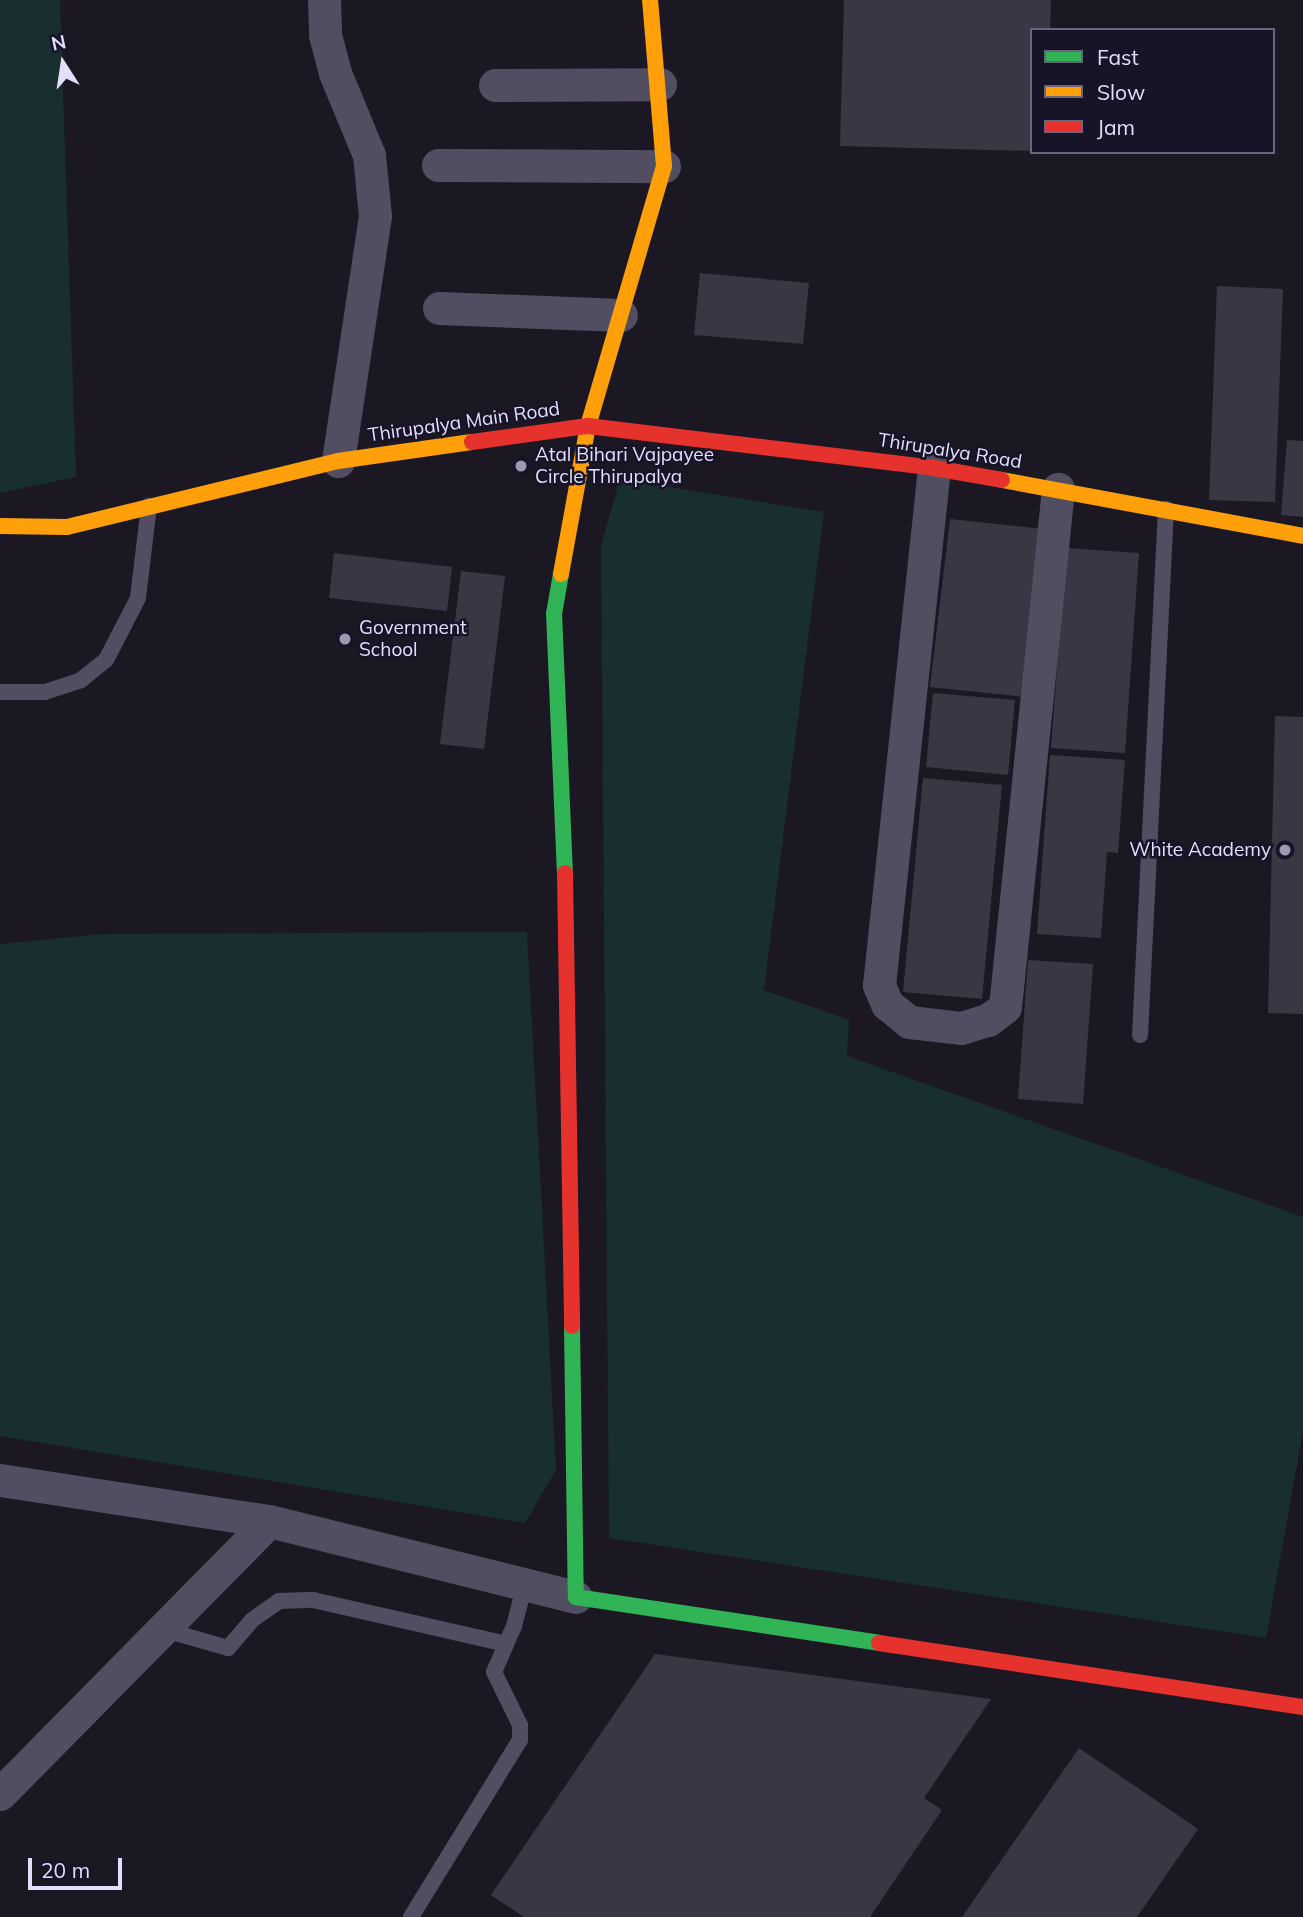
<!DOCTYPE html>
<style>
body{margin:0}
#map{position:relative;width:1303px;height:1917px;overflow:hidden;background:#1b1824;font-family:Mulish,sans-serif}
div>[style]{position:absolute}
.green>*{inset:0;background:#182e2f}
.building>*{inset:0;background:#3a3744}
.lane>*{height:16px;margin:-8px;padding:0 8px;transform-origin:8px;border-radius:8px;background:#514e62}
.street>*{height:33px;margin:-16.5px;padding:0 16.5px;transform-origin:16.5px;border-radius:16.5px;background:#514e62}
.fast>*{height:16px;margin:-8px;padding:0 8px;transform-origin:8px;border-radius:8px;background:#30b455}
.slow>*{height:16px;margin:-8px;padding:0 8px;transform-origin:8px;border-radius:8px;background:#ff9f0a}
.jam>*{height:16px;margin:-8px;padding:0 8px;transform-origin:8px;border-radius:8px;background:#e5322d}
.dots>*{width:19px;height:19px;translate:-50% -50%;box-sizing:border-box;border:4px solid #181428;border-radius:50%}
span{translate:-50% -50%;white-space:nowrap;text-align:center;line-height:1.15;-webkit-text-stroke:5px #181428;paint-order:stroke}
.street-label{font-size:19px;color:#e2defb}
.poi-label{font-size:19px;color:#e2defb}
.left{translate:0 -50%;text-align:left}
.right{translate:-100% -50%;text-align:right}
.legend{position:absolute;left:1030px;top:28px;width:245px;height:126px;box-sizing:border-box;background:#181428;border:2px solid #69657c;margin:0;padding:9px 12px;list-style:none;font-size:21px;color:#e2defb}
.legend li{display:flex;align-items:center;gap:14px;height:35px}
.legend b{width:35px;border:2px solid #69657c}
.north{position:absolute;left:28px;top:28px;width:70px;height:70px;-webkit-text-stroke:5px #181428;paint-order:stroke;rotate:348deg;font-size:19px;font-weight:700;line-height:28px;text-align:center;color:#e2defb}
.north::after{content:'';display:block;margin:auto;width:24px;height:32px;background:#e2defb;clip-path:polygon(50% 0,100% 100%,50% 72%,0 100%)}
.scale{position:absolute;left:28px;top:1858px;width:94px;height:32px;box-sizing:border-box;border:4px solid #e2defb;border-top:0;padding-left:9px;font-size:21px;line-height:24px;white-space:nowrap;color:#e2defb;-webkit-text-stroke:5px #181428;paint-order:stroke}
</style>
<div id="map">
<div class="green">
<div style="clip-path:polygon(0 0,60px 0,76px 477px,0 493px)"></div>
<div style="clip-path:polygon(620px 479px,824px 512px,764px 990px,849px 1020px,847px 1056px,1303px 1217px,1303px 1431px,1266px 1638px,609px 1538px,601px 545px)"></div>
<div style="clip-path:polygon(527px 932px,556px 1470px,525px 1523px,0 1436px,0 944px,101px 934px)"></div>
</div>
<div class="building">
<div style="clip-path:polygon(844px 0,1051px 0,1050px 30px,1032px 30px,1032px 151px,840px 146px)"></div>
<div style="clip-path:polygon(700px 273px,809px 283px,803px 344px,694px 335px)"></div>
<div style="clip-path:polygon(1217px 286px,1283px 289px,1275px 502px,1209px 500px)"></div>
<div style="clip-path:polygon(1287px 440px,1303px 441px,1303px 517px,1281px 515px)"></div>
<div style="clip-path:polygon(950px 519px,1044px 529px,1024px 697px,930px 687px)"></div>
<div style="clip-path:polygon(1066px 548px,1139px 553px,1125px 753px,1051px 748px)"></div>
<div style="clip-path:polygon(334px 553px,452px 567px,447px 611px,329px 598px)"></div>
<div style="clip-path:polygon(461px 571px,505px 576px,484px 749px,440px 744px)"></div>
<div style="clip-path:polygon(933px 693px,1015px 700px,1008px 775px,926px 767px)"></div>
<div style="clip-path:polygon(1275px 716px,1303px 717px,1303px 1014px,1268px 1013px)"></div>
<div style="clip-path:polygon(1050px 755px,1125px 760px,1118px 853px,1107px 852px,1101px 938px,1037px 934px)"></div>
<div style="clip-path:polygon(923px 778px,1002px 785px,982px 999px,903px 992px)"></div>
<div style="clip-path:polygon(1028px 960px,1093px 964px,1083px 1104px,1018px 1099px)"></div>
<div style="clip-path:polygon(655px 1654px,991px 1699px,924px 1798px,942px 1810px,870px 1917px,524px 1917px,491px 1895px)"></div>
<div style="clip-path:polygon(1079px 1748px,1198px 1829px,1137px 1917px,962px 1917px)"></div>
</div>
<div class="lane">
<div style="left:0;top:692px;width:45px"></div>
<div style="left:45px;top:692px;width:38px;rotate:-18deg"></div>
<div style="left:81px;top:680px;width:32px;rotate:-39deg"></div>
<div style="left:106px;top:660px;width:70px;rotate:-62.7deg"></div>
<div style="left:138px;top:598px;width:93px;rotate:-83.2deg"></div>
<div style="left:1140px;top:1035px;width:527px;rotate:-87.17deg"></div>
<div style="left:162px;top:1629px;width:69px;rotate:16.1deg"></div>
<div style="left:228px;top:1648px;width:37px;rotate:-49deg"></div>
<div style="left:252px;top:1620px;width:33px;rotate:-35deg"></div>
<div style="left:279px;top:1601px;width:34px;rotate:-2deg"></div>
<div style="left:313px;top:1600px;width:198px;rotate:12.8deg"></div>
<div style="left:411px;top:1917px;width:208px;rotate:-58.4deg"></div>
<div style="left:520px;top:1740px;width:15px;rotate:-90deg"></div>
<div style="left:520px;top:1725px;width:59px;rotate:-116.1deg"></div>
<div style="left:494px;top:1672px;width:50px;rotate:-66.5deg"></div>
<div style="left:514px;top:1626px;width:43px;rotate:-75.3deg"></div>
</div>
<div class="street">
<div style="left:324px;top:0;width:35px;rotate:88deg"></div>
<div style="left:325px;top:35px;width:39px;rotate:75deg"></div>
<div style="left:335px;top:73px;width:89px;rotate:67.5deg"></div>
<div style="left:369px;top:155px;width:61px;rotate:84.4deg"></div>
<div style="left:375px;top:216px;width:248px;rotate:98.6deg"></div>
<div style="left:495px;top:85px;width:165px;rotate:-0.3deg"></div>
<div style="left:438px;top:165px;width:226px;rotate:0.3deg"></div>
<div style="left:439px;top:308px;width:182px;rotate:2.2deg"></div>
<div style="left:934px;top:468px;width:520px;rotate:96.07deg"></div>
<div style="left:879px;top:985px;width:21px;rotate:67deg"></div>
<div style="left:887px;top:1004px;width:28px;rotate:39deg"></div>
<div style="left:909px;top:1022px;width:52px;rotate:6.6deg"></div>
<div style="left:961px;top:1028px;width:28px;rotate:-17deg"></div>
<div style="left:988px;top:1020px;width:21px;rotate:-37deg"></div>
<div style="left:1005px;top:1007px;width:521px;rotate:-84.16deg"></div>
<div style="left:0;top:1480px;width:272px;rotate:8.7deg"></div>
<div style="left:269px;top:1521px;width:316px;rotate:13.9deg"></div>
<div style="left:0;top:1794px;width:383px;rotate:-45.4deg"></div>
</div>
<div class="fast">
<div style="left:561px;top:574px;width:40px;rotate:100deg"></div>
<div style="left:554px;top:613px;width:260px;rotate:87.6deg"></div>
<div style="left:572px;top:1326px;width:271px;rotate:89.2deg"></div>
<div style="left:576px;top:1597px;width:306px;rotate:8.6deg"></div>
</div>
<div class="slow">
<div style="left:1002px;top:480px;width:306px;rotate:10.5deg"></div>
<div style="left:0;top:526px;width:67px;rotate:0.9deg"></div>
<div style="left:67px;top:527px;width:279px;rotate:-13.7deg"></div>
<div style="left:338px;top:461px;width:135px;rotate:-8.1deg"></div>
<div style="left:561px;top:574px;width:150px;rotate:-79.7deg"></div>
<div style="left:588px;top:426px;width:271px;rotate:-73.7deg"></div>
<div style="left:664px;top:166px;width:167px;rotate:-94.8deg"></div>
</div>
<div class="jam">
<div style="left:472px;top:442px;width:117px;rotate:-7.9deg"></div>
<div style="left:588px;top:426px;width:349px;rotate:6.9deg"></div>
<div style="left:934px;top:468px;width:69px;rotate:10deg"></div>
<div style="left:565px;top:873px;width:453px;rotate:89.1deg"></div>
<div style="left:879px;top:1643px;width:429px;rotate:8.6deg"></div>
</div>
<div class="dots">
<div style="left:521px;top:466px;background:#9c99b0"></div>
<div style="left:345px;top:639px;background:#9c99b0"></div>
<div style="left:1285px;top:850px;background:#9c99b0"></div>
</div>
<div class="street-label">
<span style="left:464px;top:422px;rotate:-8deg">Thirupalya Main Road</span>
<span style="left:950px;top:451px;rotate:9deg">Thirupalya Road</span>
</div>
<div class="poi-label">
<span class="left" style="left:535px;top:466px">Atal Bihari Vajpayee<br>Circle Thirupalya</span>
<span class="left" style="left:359px;top:639px">Government<br>School</span>
<span class="right" style="left:1271px;top:850px">White Academy</span>
</div>
<ul class="legend">
<li><b style="height:9px;background:#30b455"></b>Fast</li>
<li><b style="height:9px;background:#ff9f0a"></b>Slow</li>
<li><b style="height:9px;background:#e5322d"></b>Jam</li>
</ul>
<div class="north">N</div>
<div class="scale">20 m</div>
</div>
